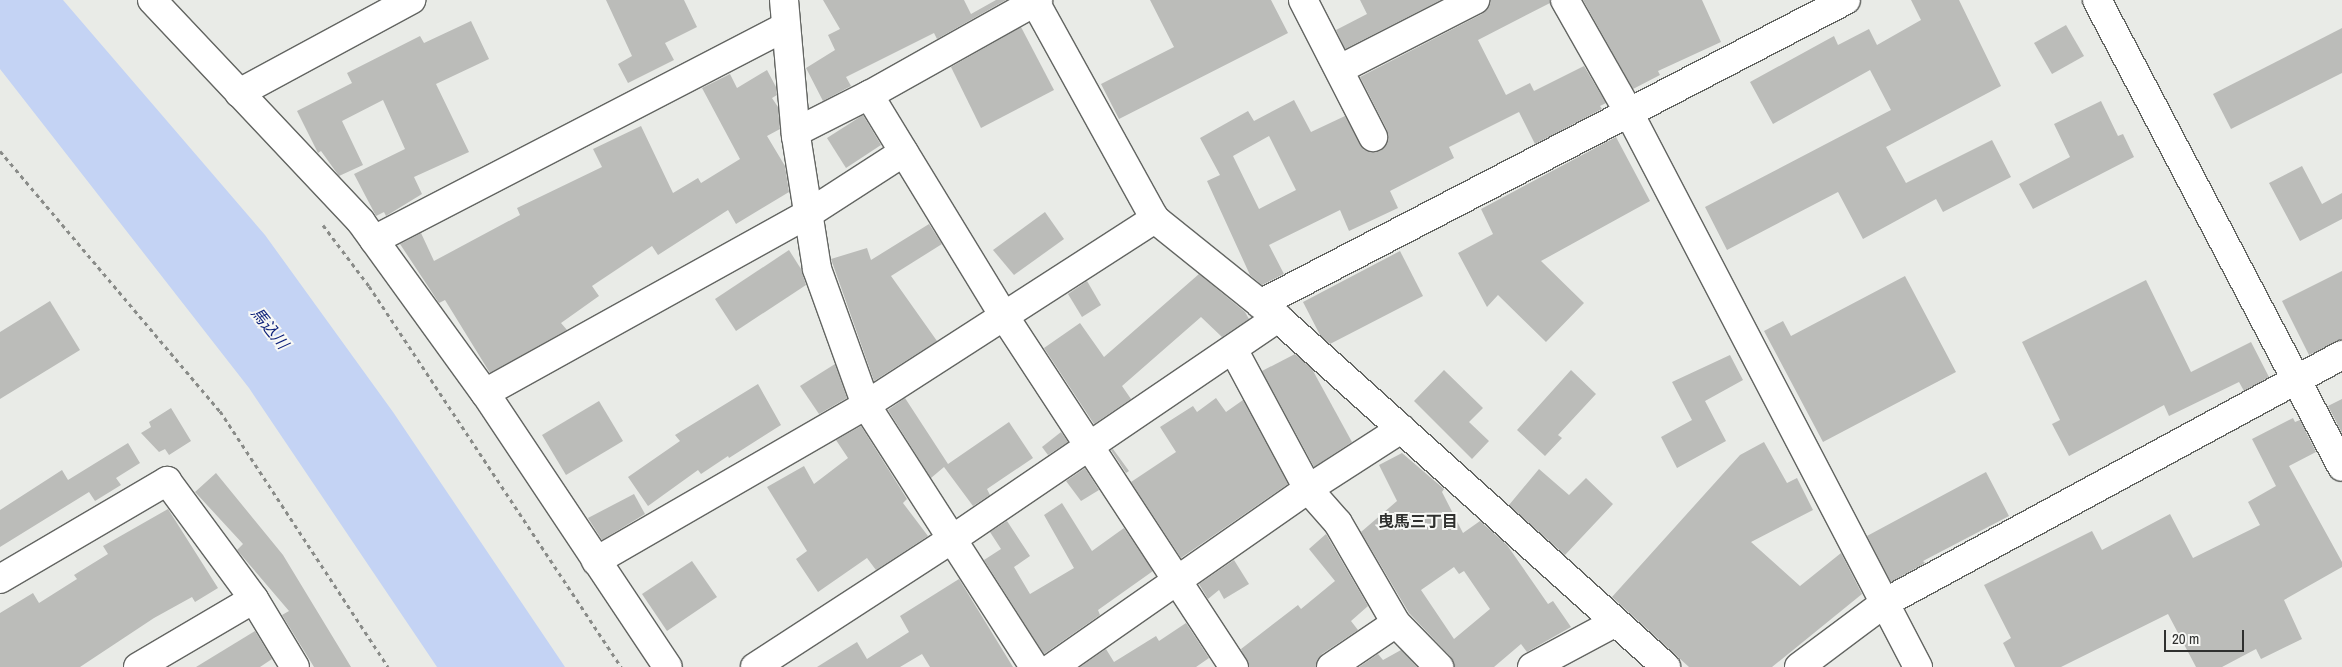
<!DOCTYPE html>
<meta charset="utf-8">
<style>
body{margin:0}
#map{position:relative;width:2342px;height:667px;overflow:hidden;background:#e9ebe7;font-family:"Archivo Narrow","Noto Sans JP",sans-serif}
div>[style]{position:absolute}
.water>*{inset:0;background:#c4d3f4}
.building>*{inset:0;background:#bbbcb9}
.path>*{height:3px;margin-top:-1.5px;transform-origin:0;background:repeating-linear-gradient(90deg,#898b88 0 4px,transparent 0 8px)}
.roads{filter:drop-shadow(1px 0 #636562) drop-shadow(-1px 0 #636562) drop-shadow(0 1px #636562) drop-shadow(0 -1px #636562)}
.street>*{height:28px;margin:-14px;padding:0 14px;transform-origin:14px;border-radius:14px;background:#fff}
.secondary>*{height:28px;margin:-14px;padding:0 14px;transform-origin:14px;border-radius:14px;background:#fff}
span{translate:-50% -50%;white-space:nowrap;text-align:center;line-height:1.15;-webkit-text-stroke:4px #f7f8f5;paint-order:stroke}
.water-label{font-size:16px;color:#0b1f79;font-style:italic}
.neighbourhood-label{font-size:16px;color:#2f302e;font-weight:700}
.scale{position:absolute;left:2164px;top:630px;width:80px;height:22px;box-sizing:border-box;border:2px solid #2f302f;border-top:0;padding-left:6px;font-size:15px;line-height:18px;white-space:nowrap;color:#2f302f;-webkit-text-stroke:4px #f7f8f5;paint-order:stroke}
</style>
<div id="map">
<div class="water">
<div style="clip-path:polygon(0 0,63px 0,265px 235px,393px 412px,565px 667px,437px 667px,249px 388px,0 69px)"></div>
</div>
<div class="building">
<div style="clip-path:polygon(606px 0,684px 0,697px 27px,665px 43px,674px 60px,628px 83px,618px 64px,632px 56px)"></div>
<div style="clip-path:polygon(823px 0,964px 0,971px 14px,996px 0,1006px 0,937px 39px,934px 33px,846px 77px,851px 86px,823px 101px,806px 68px,835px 50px,828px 35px,840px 29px)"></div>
<div style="clip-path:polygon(1150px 0,1271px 0,1288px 33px,1119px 119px,1101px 84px,1174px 47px)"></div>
<div style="clip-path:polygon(1360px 0,1441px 0,1345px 49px,1336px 30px,1367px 14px)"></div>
<div style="clip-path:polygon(evenodd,1490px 0,1549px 0,1550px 3px,1478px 40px,1506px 95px,1530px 83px,1534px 91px,1584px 66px,1606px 103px,1600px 106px,1602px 109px,1535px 144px,1519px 112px,1449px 147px,1454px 158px,1390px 191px,1398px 208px,1349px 231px,1340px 210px,1269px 245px,1284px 274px,1262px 285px,1250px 275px,1207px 181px,1220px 175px,1200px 138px,1248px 111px,1254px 121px,1294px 100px,1311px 132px,1345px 116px,1364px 150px,1380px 151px,1386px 145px,1387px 130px,1360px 77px,1482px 14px,1490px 0,1269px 136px,1296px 190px,1259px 209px,1233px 156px,1269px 136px)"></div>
<div style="clip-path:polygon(1583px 0,1702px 0,1721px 42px,1658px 71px,1660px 75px,1633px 89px)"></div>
<div style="clip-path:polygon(1911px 0,1959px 0,2001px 86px,1886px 147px,1906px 183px,1992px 140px,2011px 177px,1943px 212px,1936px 199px,1863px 239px,1838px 192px,1727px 250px,1705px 207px,1891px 110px,1870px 70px,1773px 124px,1750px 82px,1834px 36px,1838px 45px,1869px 29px,1877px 45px,1921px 20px)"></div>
<div style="clip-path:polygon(471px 21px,489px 59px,436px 84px,469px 152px,414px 177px,422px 194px,386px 216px,384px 212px,376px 216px,354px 174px,405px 149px,383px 100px,342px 121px,363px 165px,339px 176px,321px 151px,318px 153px,297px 111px,352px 83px,347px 73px,420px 36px,424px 43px)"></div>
<div style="clip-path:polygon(2066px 25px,2084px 56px,2052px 74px,2034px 43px)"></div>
<div style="clip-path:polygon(1021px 27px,1054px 90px,981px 128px,951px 67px)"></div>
<div style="clip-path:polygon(2342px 28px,2342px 73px,2231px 129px,2213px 94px)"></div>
<div style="clip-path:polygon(767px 70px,776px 87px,777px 95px,772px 98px,778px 107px,780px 129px,767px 136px,785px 166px,789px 192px,736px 224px,728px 210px,658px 255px,652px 246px,592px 286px,599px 296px,561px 323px,567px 330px,490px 373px,445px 300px,439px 303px,400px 244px,421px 233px,434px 261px,520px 215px,517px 208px,602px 167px,593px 149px,641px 126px,673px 193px,698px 178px,701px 183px,740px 159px,702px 88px,730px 74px,737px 88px)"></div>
<div style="clip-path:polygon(2101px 101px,2118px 136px,2123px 134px,2134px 157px,2033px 209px,2019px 184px,2070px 157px,2054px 124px)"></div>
<div style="clip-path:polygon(863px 115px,881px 145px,846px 168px,827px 138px)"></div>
<div style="clip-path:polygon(1616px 137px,1650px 201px,1541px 261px,1584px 303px,1546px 342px,1498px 295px,1487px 307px,1458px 253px,1493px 234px,1481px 209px)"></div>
<div style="clip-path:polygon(2302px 166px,2322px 204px,2342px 193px,2342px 219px,2300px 241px,2269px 183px)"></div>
<div style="clip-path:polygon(1045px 212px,1064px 239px,1014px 275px,993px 250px)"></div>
<div style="clip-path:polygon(929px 224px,942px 244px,891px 276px,937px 341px,874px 381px,831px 259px,867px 248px,871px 260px)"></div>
<div style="clip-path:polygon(789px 250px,801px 269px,806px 285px,736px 331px,715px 299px)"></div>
<div style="clip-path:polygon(1400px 251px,1423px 296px,1330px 344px,1320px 335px,1303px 302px)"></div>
<div style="clip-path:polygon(2342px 271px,2342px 339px,2309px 355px,2282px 301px)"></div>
<div style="clip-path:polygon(1199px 274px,1245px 312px,1249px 319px,1222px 337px,1201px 317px,1122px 386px,1131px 399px,1094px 424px,1044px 348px,1080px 323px,1104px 357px)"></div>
<div style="clip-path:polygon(1905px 276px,1956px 372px,1823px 442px,1764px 331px,1783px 321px,1791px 336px)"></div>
<div style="clip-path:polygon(2146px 280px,2191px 372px,2251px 342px,2269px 377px,2244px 391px,2239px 382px,2169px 416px,2164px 405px,2069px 456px,2052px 424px,2060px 420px,2022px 342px)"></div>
<div style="clip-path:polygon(1087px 281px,1101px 305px,1082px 317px,1068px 294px)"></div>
<div style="clip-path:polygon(50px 301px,80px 350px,0 399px,0 332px)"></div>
<div style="clip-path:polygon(1295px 354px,1312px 369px,1352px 442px,1314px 467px,1262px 371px)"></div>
<div style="clip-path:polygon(1730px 355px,1743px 380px,1705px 401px,1726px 441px,1677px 468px,1661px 437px,1692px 420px,1672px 382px)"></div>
<div style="clip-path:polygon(835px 364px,847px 398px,819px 414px,800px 386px)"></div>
<div style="clip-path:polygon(1444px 370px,1483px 408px,1469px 422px,1489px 441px,1472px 459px,1414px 401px)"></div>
<div style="clip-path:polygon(1571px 370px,1596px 394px,1558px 435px,1562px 438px,1545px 456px,1517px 430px)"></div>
<div style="clip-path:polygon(758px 384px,781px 425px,729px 458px,728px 456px,701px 474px,698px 470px,648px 506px,628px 477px,680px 441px,675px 435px)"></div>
<div style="clip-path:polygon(905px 398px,948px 464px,1009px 422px,1033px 458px,987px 489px,990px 495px,973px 506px,944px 467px,931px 478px,888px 410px)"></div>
<div style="clip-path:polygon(1216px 398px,1226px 412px,1243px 400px,1288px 484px,1181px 558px,1131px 482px,1176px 452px,1160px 427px,1193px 406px,1197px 412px)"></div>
<div style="clip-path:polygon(2342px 399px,2342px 433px,2328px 406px)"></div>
<div style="clip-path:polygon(599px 401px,623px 441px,566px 475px,542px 435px)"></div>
<div style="clip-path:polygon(171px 408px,191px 441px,169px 455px,165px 449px,159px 452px,141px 433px,151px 427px,149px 422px)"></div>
<div style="clip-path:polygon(2293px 418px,2295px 422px,2300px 420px,2316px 452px,2289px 466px,2342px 562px,2342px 567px,2284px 600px,2302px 639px,2261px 659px,2256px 649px,2222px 667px,2196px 667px,2168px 614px,2061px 667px,2015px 667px,2003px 643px,2011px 638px,1984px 585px,2092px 531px,2102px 550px,2170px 514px,2193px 558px,2260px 525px,2248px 502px,2276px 486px,2252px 439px)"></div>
<div style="clip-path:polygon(861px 426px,907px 499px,903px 503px,928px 536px,876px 570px,867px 558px,818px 592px,796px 559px,807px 551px,767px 487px,804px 466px,814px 484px,848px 458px,836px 440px)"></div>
<div style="clip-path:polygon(1061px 432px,1068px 442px,1048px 455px,1042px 447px)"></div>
<div style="clip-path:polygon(1764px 442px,1787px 483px,1797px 478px,1813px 510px,1751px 542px,1800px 586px,1841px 553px,1862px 594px,1772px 667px,1689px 667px,1612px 597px,1740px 455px)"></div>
<div style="clip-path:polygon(128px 443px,140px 463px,116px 478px,121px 485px,95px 501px,89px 492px,0 547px,0 510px,62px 470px,68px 480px)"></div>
<div style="clip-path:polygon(1113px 449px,1129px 471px,1126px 473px,1111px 450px)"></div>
<div style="clip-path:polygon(evenodd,1402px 453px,1444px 489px,1442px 492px,1463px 533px,1480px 521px,1507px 545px,1548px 604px,1553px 601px,1571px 627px,1527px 652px,1521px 644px,1494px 667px,1454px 667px,1450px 656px,1409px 613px,1361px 532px,1397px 501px,1379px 465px,1402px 453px,1454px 567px,1459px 574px,1464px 571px,1490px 609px,1454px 639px,1421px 590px,1454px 567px)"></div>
<div style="clip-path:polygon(1085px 468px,1099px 490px,1081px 501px,1066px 481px)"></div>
<div style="clip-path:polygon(1539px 469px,1569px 495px,1586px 478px,1613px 504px,1565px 555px,1509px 505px)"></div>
<div style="clip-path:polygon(1986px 472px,2009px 516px,1923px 561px,1925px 563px,1891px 582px,1867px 536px)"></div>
<div style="clip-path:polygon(216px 473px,283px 555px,351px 667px,314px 667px,282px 615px,289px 611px,237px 550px,243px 544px,195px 492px)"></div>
<div style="clip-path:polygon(634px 494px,645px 514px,602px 540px,588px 518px)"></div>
<div style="clip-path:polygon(1062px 503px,1092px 551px,1124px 528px,1153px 571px,1098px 610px,1100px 615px,1044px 654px,984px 560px,1001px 549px,990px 532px,1007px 521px,1030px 556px,1014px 567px,1030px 594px,1074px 568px,1044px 515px)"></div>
<div style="clip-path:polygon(168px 509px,218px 588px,195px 602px,192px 597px,154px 618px,80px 667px,0 667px,0 613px,33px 593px,39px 603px,77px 579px,74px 575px,108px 554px,103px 546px)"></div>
<div style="clip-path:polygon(1326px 534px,1368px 606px,1351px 621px,1358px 630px,1322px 654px,1316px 667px,1249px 667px,1241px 649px,1298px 605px,1301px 609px,1335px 581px,1309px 549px)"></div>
<div style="clip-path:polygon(1234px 560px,1249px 584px,1224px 599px,1219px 590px,1208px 599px,1199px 584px)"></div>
<div style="clip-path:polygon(692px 561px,717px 597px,667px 631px,642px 594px)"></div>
<div style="clip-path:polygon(959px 579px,1013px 667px,930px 667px,922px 654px,900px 667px,817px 667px,857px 642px,867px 659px,909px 632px,900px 616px)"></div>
<div style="clip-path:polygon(1186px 623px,1209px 658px,1196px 667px,1080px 667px,1106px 649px,1114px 662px,1156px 636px,1159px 641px)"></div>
<div style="clip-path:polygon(255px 631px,272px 659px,260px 667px,196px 667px)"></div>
<div style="clip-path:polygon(1401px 650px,1417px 667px,1359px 667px,1378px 654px,1383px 660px)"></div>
</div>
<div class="path">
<div style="left:0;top:151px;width:341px;rotate:49.8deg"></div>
<div style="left:220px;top:411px;width:306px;rotate:56.7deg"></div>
<div style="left:323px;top:225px;width:76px;rotate:53deg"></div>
<div style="left:369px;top:286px;width:457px;rotate:56.5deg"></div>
</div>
<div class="roads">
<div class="street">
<div style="left:152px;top:0;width:305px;rotate:46.7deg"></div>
<div style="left:361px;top:222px;width:211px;rotate:54.1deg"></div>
<div style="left:485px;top:393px;width:329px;rotate:56.3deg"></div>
<div style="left:784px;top:0;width:137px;rotate:85deg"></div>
<div style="left:796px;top:136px;width:135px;rotate:81deg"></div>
<div style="left:817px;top:269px;width:145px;rotate:70.2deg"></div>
<div style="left:866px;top:405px;width:311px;rotate:57.3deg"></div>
<div style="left:1034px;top:0;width:250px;rotate:61.1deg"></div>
<div style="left:1155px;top:219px;width:158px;rotate:38.8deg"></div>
<div style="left:1278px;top:318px;width:522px;rotate:41.97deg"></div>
<div style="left:1303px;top:0;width:154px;rotate:62.9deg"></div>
<div style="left:1565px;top:0;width:128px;rotate:60.4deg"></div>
<div style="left:1628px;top:111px;width:627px;rotate:62.45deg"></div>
<div style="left:1340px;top:69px;width:152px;rotate:-27.1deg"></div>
<div style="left:239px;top:93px;width:196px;rotate:-28.4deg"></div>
<div style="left:869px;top:95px;width:194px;rotate:-29.3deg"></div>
<div style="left:796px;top:132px;width:82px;rotate:-26.9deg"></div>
<div style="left:869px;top:95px;width:259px;rotate:58.6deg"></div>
<div style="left:1004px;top:316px;width:420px;rotate:56.8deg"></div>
<div style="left:374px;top:240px;width:464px;rotate:-27.4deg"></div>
<div style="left:1260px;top:304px;width:660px;rotate:-27.42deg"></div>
<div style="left:1233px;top:349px;width:159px;rotate:61.8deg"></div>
<div style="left:1308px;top:489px;width:45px;rotate:48.6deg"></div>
<div style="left:1338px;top:523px;width:116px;rotate:59.9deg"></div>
<div style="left:1396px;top:623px;width:62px;rotate:45.7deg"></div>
<div style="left:485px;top:393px;width:369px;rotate:-29deg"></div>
<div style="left:808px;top:214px;width:114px;rotate:-32.9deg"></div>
<div style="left:596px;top:561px;width:312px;rotate:-30deg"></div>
<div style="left:866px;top:405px;width:344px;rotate:-32.8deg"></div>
<div style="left:0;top:579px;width:194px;rotate:-30.4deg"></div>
<div style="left:167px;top:481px;width:147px;rotate:53.6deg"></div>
<div style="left:138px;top:667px;width:134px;rotate:-30.4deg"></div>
<div style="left:254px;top:599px;width:79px;rotate:58.9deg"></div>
<div style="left:755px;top:667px;width:237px;rotate:-33deg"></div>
<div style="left:954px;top:538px;width:392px;rotate:-34.2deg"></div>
<div style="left:1053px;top:667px;width:311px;rotate:-34.9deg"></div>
<div style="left:1308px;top:489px;width:111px;rotate:-32.8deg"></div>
<div style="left:1331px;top:667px;width:78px;rotate:-34.1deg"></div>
<div style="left:1532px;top:667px;width:95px;rotate:-28.2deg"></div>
<div style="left:1799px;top:667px;width:109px;rotate:-36.8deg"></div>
<div style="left:1886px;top:602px;width:519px;rotate:-28.44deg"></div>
</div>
<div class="secondary">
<div style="left:2097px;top:0;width:527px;rotate:62.32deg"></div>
</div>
</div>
<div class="water-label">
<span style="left:270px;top:328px;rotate:51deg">馬込川</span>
</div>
<div class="neighbourhood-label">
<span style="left:1418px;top:521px">曳馬三丁目</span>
</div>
<div class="scale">20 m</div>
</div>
